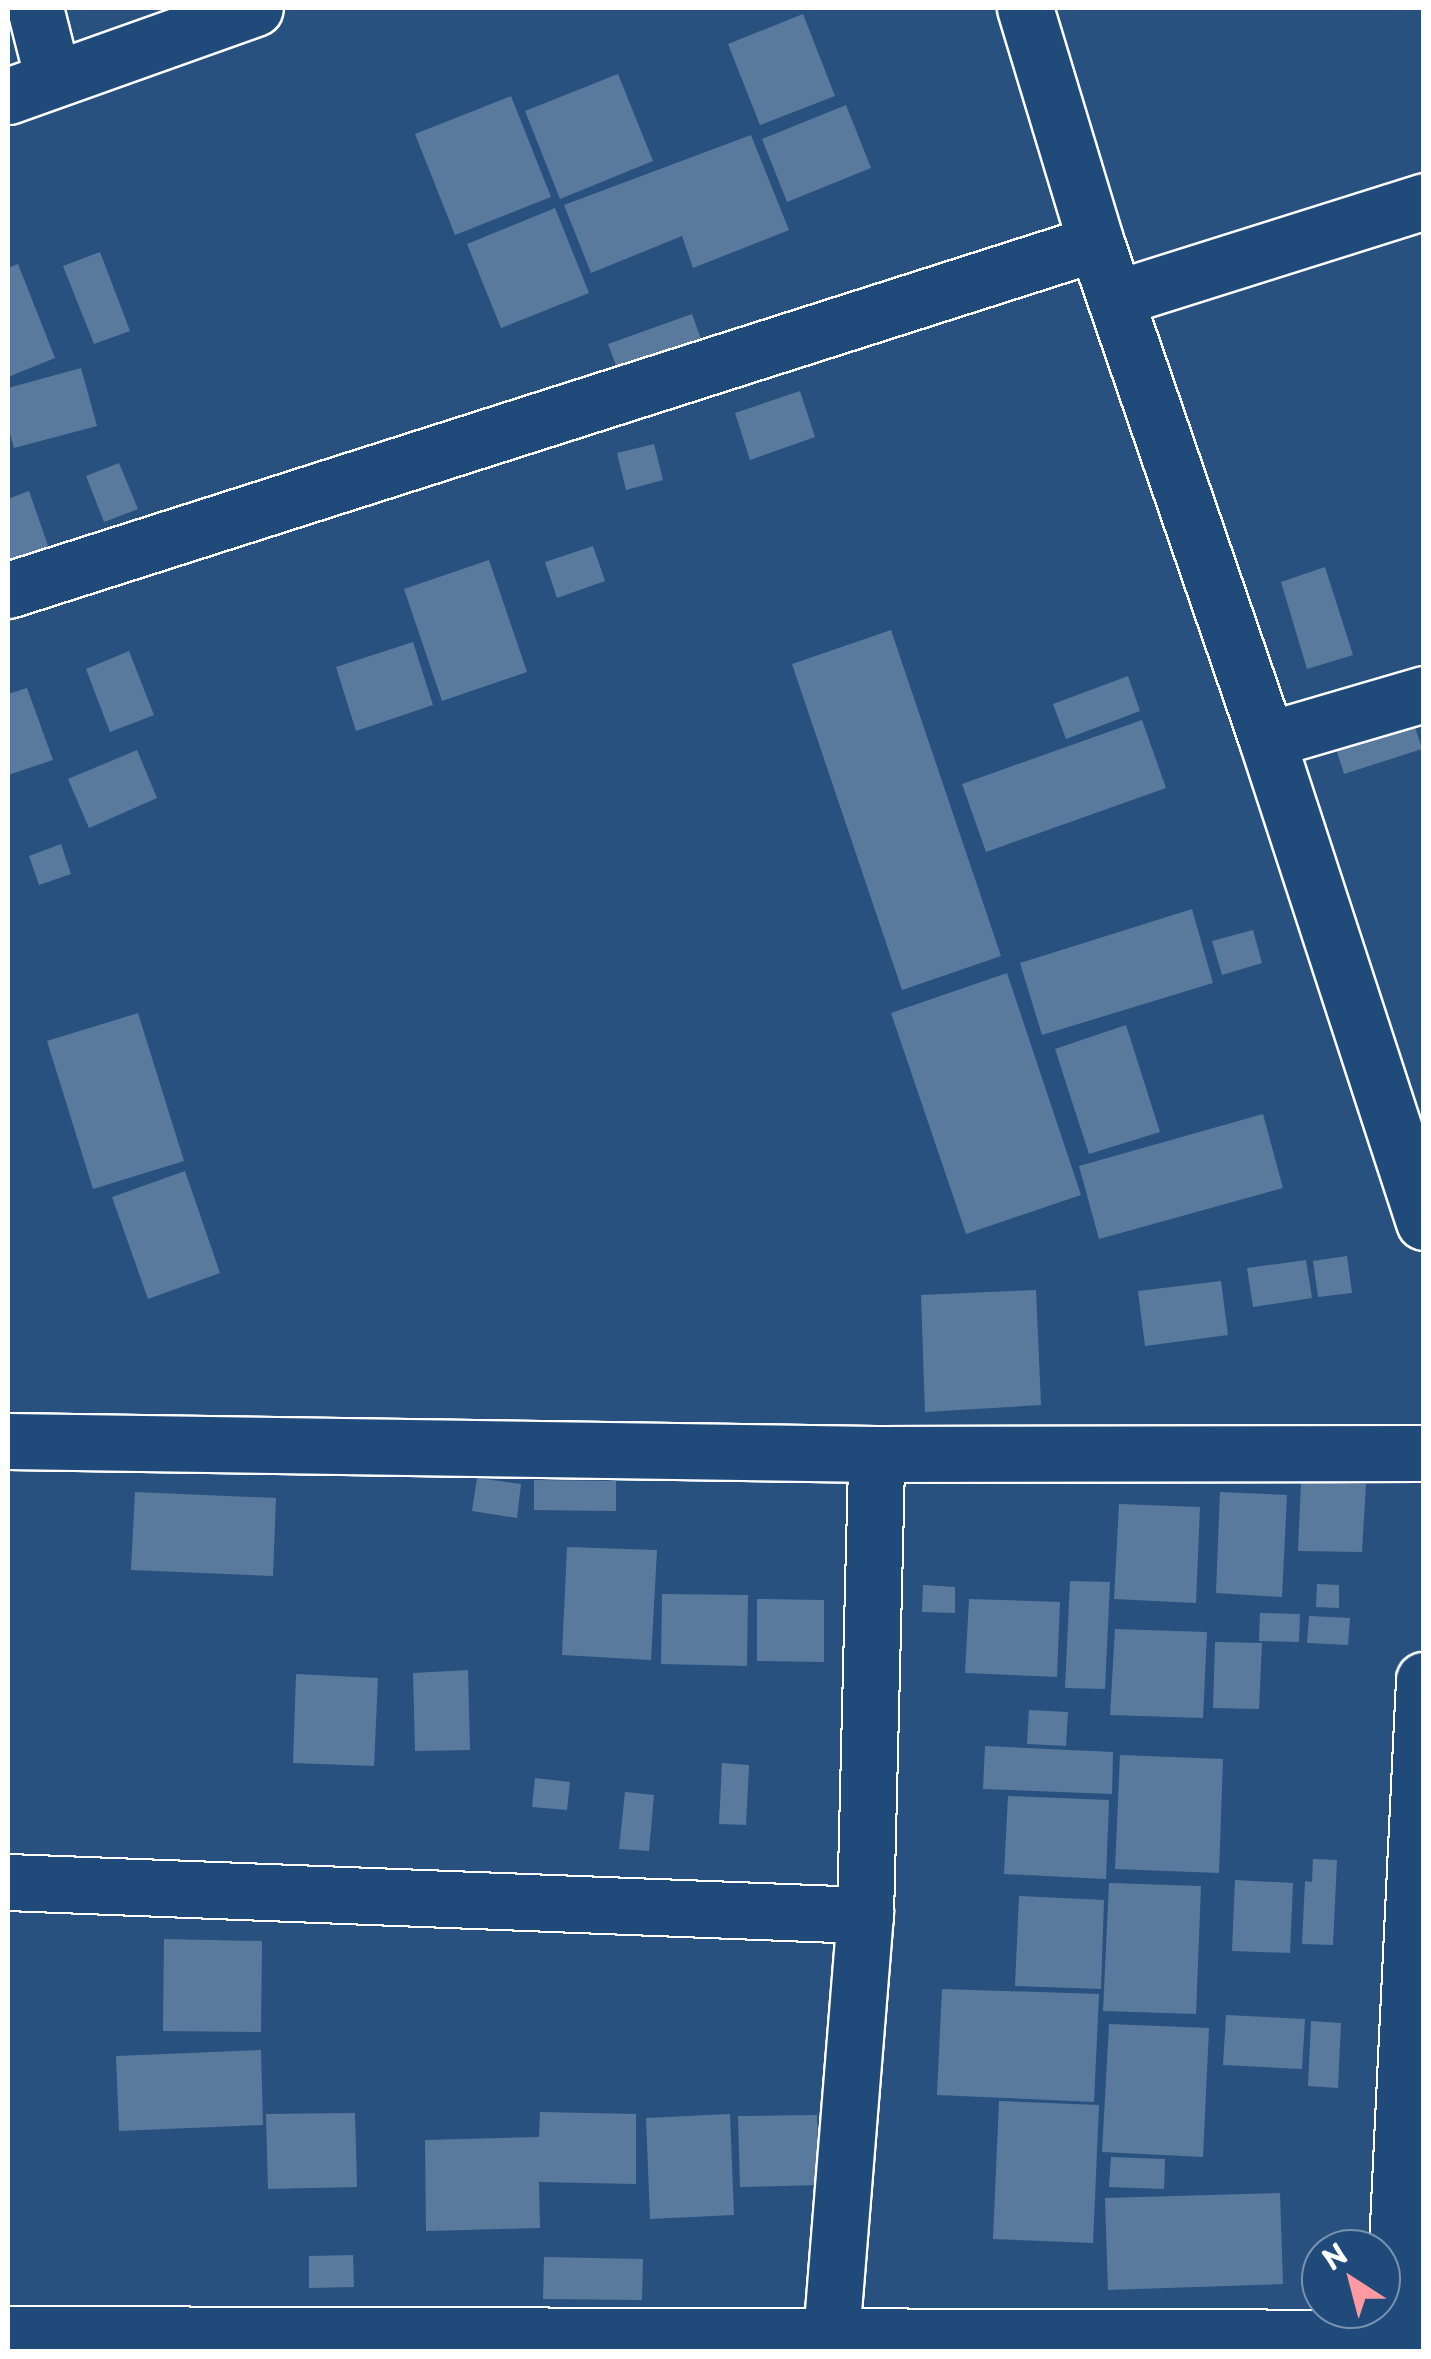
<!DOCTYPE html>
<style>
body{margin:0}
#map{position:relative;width:1431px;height:2359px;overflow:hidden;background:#28517f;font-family:"Playpen Sans",sans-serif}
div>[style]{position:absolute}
.building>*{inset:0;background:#5a7a9d}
.roads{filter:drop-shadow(2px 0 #fff) drop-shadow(-2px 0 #fff) drop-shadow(0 2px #fff) drop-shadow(0 -2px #fff)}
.minor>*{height:55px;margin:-27.5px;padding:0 27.5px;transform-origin:27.5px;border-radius:27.5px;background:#1f4a7a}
span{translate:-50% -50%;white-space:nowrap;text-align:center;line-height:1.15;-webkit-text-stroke:8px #1f4a7a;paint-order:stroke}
.frame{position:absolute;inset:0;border:10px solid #fff;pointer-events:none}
.north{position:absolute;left:1301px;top:2229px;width:100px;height:100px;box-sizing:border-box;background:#1f4a7a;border:2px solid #7992af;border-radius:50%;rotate:324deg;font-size:28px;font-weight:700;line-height:40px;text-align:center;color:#fff}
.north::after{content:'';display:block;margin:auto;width:35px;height:45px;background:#ff9aa2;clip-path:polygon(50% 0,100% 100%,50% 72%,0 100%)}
</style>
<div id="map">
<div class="building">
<div style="clip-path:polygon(803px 14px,835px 96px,760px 125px,728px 44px)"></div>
<div style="clip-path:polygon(618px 74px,653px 161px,560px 199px,525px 111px)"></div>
<div style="clip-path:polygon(511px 96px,551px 197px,455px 235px,415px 134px)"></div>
<div style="clip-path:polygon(846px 105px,871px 168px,787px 202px,762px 139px)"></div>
<div style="clip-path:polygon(751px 135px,789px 230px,693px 268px,682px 236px,591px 273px,564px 205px)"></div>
<div style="clip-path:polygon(555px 208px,589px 293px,501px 328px,467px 244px)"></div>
<div style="clip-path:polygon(100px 252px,130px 331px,94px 344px,63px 266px)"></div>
<div style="clip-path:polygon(18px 264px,55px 358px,8px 377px,8px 268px)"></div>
<div style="clip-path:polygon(692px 314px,706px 353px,623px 384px,608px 344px)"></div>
<div style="clip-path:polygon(81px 368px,97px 426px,14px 448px,8px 426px,8px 388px)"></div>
<div style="clip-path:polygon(800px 391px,815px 437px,750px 460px,735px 413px)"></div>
<div style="clip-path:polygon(654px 444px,663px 480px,626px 490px,617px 453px)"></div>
<div style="clip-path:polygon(119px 463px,138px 509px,104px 522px,86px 476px)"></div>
<div style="clip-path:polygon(29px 491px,54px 563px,8px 575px,8px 499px)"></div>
<div style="clip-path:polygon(593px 546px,605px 581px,557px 598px,545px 562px)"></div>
<div style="clip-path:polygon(489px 560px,527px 672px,442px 701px,404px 589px)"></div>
<div style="clip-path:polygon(1325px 567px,1353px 655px,1307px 669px,1281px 582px)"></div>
<div style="clip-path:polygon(891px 630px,1001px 956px,902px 990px,792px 664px)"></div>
<div style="clip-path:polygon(413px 642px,433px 705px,356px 731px,336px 667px)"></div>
<div style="clip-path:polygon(129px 651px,154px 715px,110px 732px,86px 669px)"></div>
<div style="clip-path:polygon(1128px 676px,1140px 711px,1066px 739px,1053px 704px)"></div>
<div style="clip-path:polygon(27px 688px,53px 760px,8px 775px,8px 694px)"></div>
<div style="clip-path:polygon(1411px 714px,1422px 749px,1344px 774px,1333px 739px)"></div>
<div style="clip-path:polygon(1142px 720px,1166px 788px,986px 852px,962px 784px)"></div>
<div style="clip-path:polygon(137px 750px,157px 798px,89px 828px,68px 779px)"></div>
<div style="clip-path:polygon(61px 844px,71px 874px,39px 885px,29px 856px)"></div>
<div style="clip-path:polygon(1192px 909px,1213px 983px,1042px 1035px,1020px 963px)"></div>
<div style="clip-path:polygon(1253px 930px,1262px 963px,1222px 975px,1212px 941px)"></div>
<div style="clip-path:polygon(1007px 973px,1081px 1195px,966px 1234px,891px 1013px)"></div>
<div style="clip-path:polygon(138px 1013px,184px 1161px,93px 1189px,47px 1041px)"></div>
<div style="clip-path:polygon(1126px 1025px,1160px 1132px,1089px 1154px,1055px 1049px)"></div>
<div style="clip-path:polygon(1263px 1114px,1283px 1188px,1099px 1239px,1079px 1166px)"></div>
<div style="clip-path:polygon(185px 1171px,220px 1273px,148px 1299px,112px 1197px)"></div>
<div style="clip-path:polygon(1347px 1256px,1352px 1293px,1318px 1297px,1313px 1261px)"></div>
<div style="clip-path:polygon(1306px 1260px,1312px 1298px,1253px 1307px,1247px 1268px)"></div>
<div style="clip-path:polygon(1221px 1281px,1228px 1335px,1145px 1346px,1138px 1291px)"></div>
<div style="clip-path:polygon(1036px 1290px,1041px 1405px,925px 1412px,921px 1295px)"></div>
<div style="clip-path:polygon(477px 1478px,521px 1484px,517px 1518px,472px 1511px)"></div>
<div style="clip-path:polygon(534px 1480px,616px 1481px,616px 1511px,534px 1510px)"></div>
<div style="clip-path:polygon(1301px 1482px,1366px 1484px,1362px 1552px,1298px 1551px)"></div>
<div style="clip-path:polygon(135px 1492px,276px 1498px,273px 1576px,131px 1570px)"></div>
<div style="clip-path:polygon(1220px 1492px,1287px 1495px,1282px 1597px,1216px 1593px)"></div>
<div style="clip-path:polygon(1119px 1504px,1200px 1507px,1196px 1603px,1114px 1599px)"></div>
<div style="clip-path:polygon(567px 1547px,657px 1550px,651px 1660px,562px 1655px)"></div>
<div style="clip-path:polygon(1070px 1581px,1110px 1582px,1105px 1689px,1065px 1688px)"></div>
<div style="clip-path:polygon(1317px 1584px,1339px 1585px,1339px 1608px,1316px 1607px)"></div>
<div style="clip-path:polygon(923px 1585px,955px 1587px,955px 1613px,922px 1612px)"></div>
<div style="clip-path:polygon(662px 1594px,748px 1595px,747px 1666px,661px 1664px)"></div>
<div style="clip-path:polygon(757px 1599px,824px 1600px,824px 1662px,757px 1661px)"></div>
<div style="clip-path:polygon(969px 1599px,1060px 1602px,1057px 1677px,965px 1673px)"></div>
<div style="clip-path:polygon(1260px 1613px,1300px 1614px,1299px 1642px,1259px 1641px)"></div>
<div style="clip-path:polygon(1309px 1616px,1350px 1618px,1348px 1645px,1307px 1643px)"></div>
<div style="clip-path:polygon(1115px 1629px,1207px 1632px,1203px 1718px,1110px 1715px)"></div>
<div style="clip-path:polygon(1215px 1642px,1262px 1643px,1259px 1709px,1213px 1708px)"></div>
<div style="clip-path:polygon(468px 1670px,470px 1750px,415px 1751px,413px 1673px)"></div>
<div style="clip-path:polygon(296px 1674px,378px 1678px,374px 1766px,293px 1763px)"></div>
<div style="clip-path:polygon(1029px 1710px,1068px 1712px,1066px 1746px,1027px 1744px)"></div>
<div style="clip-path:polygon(985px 1746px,1113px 1752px,1112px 1794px,983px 1789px)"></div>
<div style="clip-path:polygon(1120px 1755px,1223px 1759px,1219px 1873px,1115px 1869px)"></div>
<div style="clip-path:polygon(722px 1763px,749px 1765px,746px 1825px,719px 1824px)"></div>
<div style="clip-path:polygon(535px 1778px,570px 1782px,567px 1810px,532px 1807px)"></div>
<div style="clip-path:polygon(625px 1792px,654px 1795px,649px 1851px,619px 1849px)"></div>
<div style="clip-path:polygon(1008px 1796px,1109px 1800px,1106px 1879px,1004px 1874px)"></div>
<div style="clip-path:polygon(1313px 1859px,1337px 1860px,1333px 1945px,1302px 1944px,1305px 1881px,1312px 1882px)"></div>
<div style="clip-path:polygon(1235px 1880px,1293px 1883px,1290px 1953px,1232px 1951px)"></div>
<div style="clip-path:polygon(1109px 1883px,1201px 1886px,1196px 2014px,1103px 2011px)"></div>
<div style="clip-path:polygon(1019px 1896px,1104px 1900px,1101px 1989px,1015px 1986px)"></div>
<div style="clip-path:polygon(164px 1939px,262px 1941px,261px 2032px,163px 2031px)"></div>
<div style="clip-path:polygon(942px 1989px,1099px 1994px,1094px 2102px,937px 2095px)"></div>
<div style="clip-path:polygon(1226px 2015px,1305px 2019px,1302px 2069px,1223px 2065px)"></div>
<div style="clip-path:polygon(1311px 2021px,1341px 2023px,1338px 2088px,1308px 2086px)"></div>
<div style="clip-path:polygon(1109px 2024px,1209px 2028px,1203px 2157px,1102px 2152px)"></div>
<div style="clip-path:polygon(261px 2050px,263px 2125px,119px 2131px,116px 2056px)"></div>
<div style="clip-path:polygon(999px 2101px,1099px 2105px,1093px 2243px,993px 2239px)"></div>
<div style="clip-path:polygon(540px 2112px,636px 2114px,636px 2184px,539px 2182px,540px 2228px,426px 2231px,425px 2140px,539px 2137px)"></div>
<div style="clip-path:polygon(355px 2113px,357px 2187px,268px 2189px,266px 2114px)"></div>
<div style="clip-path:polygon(730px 2114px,734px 2215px,650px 2219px,646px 2118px)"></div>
<div style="clip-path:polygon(817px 2115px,819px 2185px,740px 2187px,738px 2116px)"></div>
<div style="clip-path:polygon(1111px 2157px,1165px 2159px,1164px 2189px,1109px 2187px)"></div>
<div style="clip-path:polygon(1280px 2193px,1283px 2284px,1108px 2290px,1105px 2198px)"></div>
<div style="clip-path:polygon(353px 2255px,354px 2287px,309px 2288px,309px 2256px)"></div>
<div style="clip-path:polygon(544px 2257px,643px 2259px,642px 2300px,543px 2299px)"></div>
</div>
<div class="roads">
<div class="minor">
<div style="left:35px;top:8px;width:73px;rotate:75.8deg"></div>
<div style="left:1025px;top:8px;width:245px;rotate:73.2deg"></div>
<div style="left:1096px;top:243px;width:526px;rotate:71.01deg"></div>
<div style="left:1267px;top:740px;width:507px;rotate:71.96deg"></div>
<div style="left:8px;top:96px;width:262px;rotate:-19.6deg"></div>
<div style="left:1117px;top:298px;width:322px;rotate:-17.5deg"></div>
<div style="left:8px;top:590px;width:1142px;rotate:-17.69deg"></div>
<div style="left:1267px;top:740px;width:164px;rotate:-16.3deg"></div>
<div style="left:8px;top:1441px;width:868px;rotate:0.86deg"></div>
<div style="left:876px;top:1454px;width:548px;rotate:-0.1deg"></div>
<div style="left:8px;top:1882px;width:858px;rotate:2.21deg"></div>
<div style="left:8px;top:2334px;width:1416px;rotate:0.16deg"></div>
<div style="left:831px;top:2336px;width:422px;rotate:-85.4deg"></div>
<div style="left:865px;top:1915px;width:461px;rotate:-88.6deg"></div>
<div style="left:1392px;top:2352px;width:673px;rotate:-87.27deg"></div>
</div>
</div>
<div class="frame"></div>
<div class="north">N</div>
</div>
